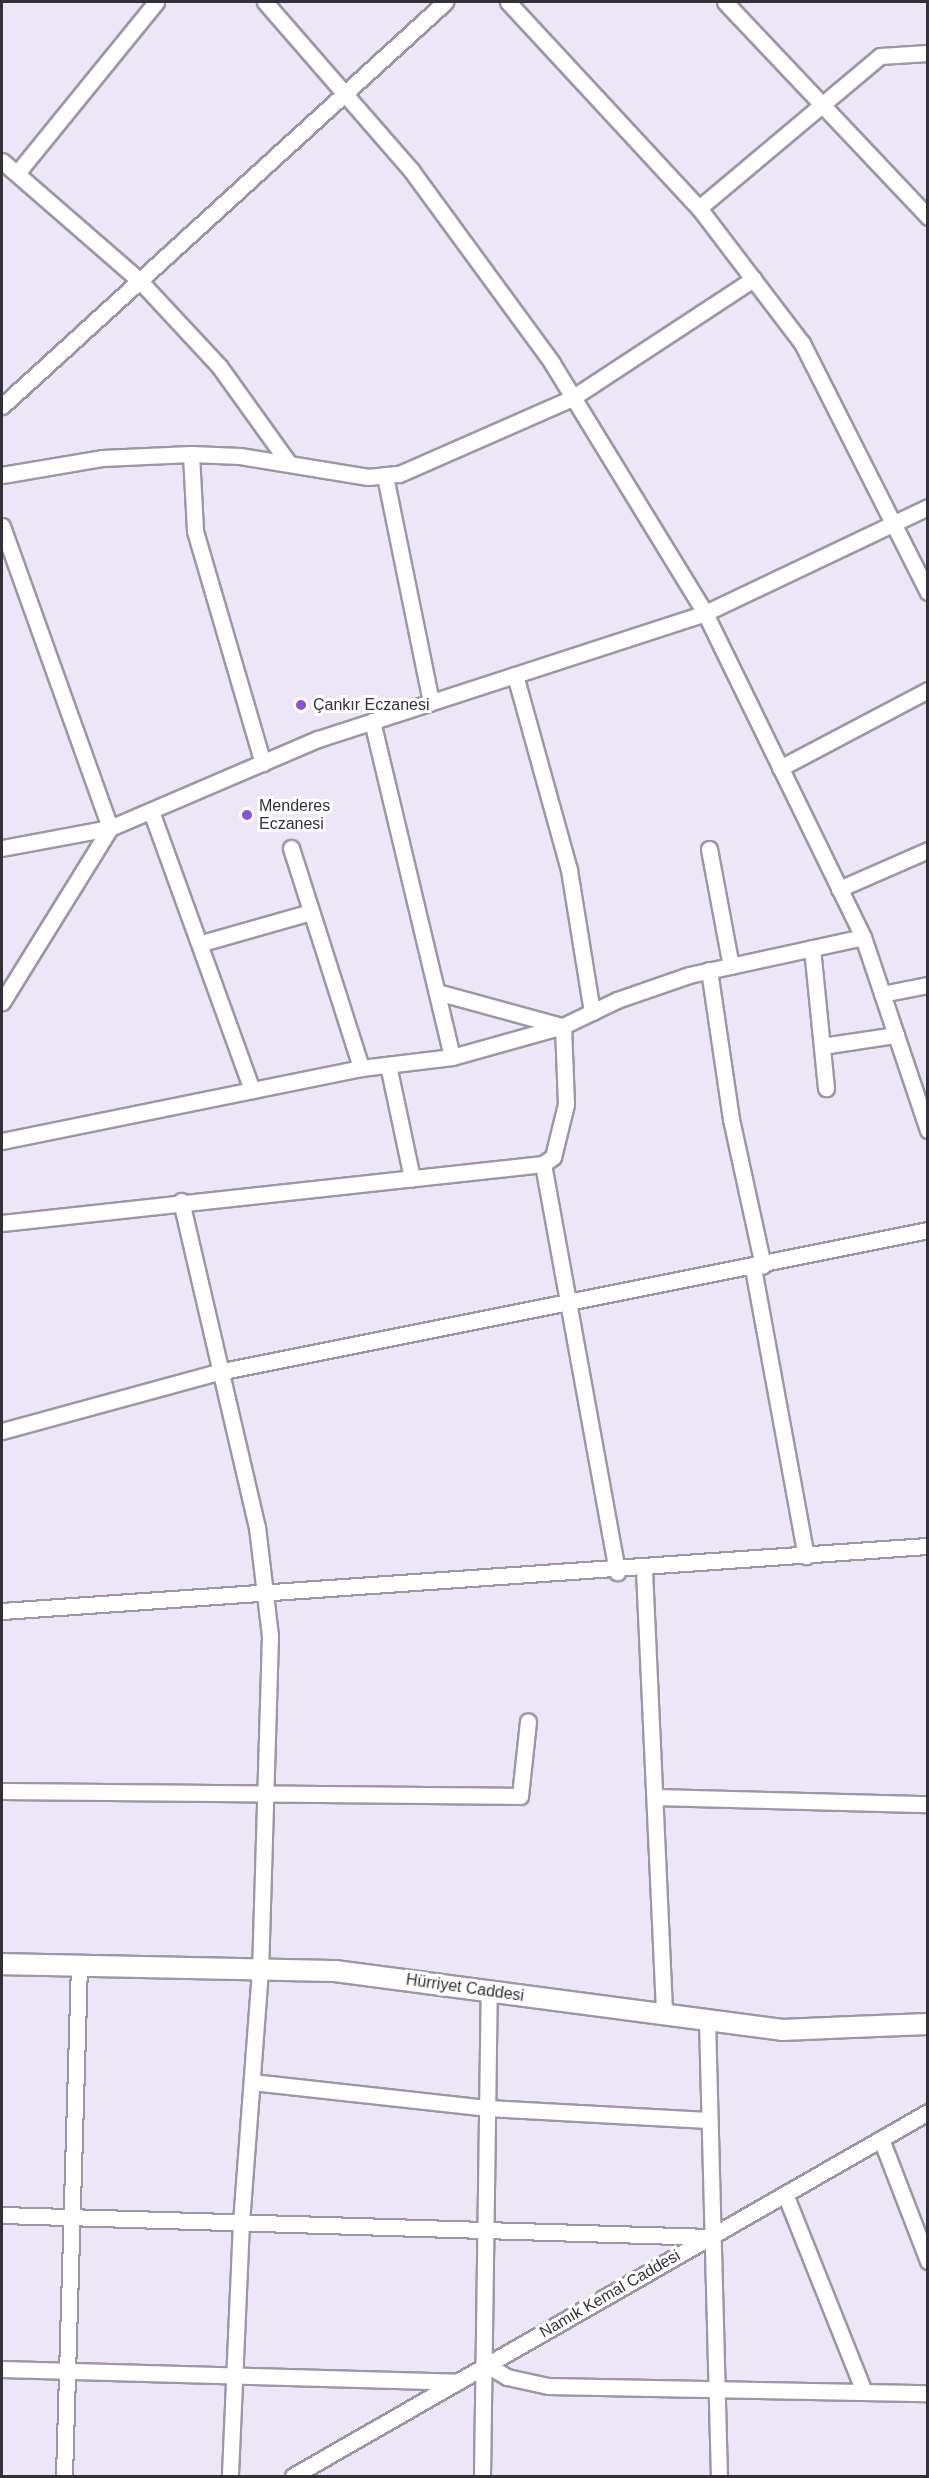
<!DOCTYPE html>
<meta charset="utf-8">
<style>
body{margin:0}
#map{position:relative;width:929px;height:2478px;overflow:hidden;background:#ece6f7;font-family:Arial,sans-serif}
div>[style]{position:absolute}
.roads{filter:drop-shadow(2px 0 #9c97a7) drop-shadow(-2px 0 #9c97a7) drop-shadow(0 2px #9c97a7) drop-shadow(0 -2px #9c97a7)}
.minor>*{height:15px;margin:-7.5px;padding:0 7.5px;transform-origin:7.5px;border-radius:7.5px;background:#fff}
.tertiary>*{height:20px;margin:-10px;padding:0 10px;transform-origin:10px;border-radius:10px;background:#fff}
.dots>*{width:16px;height:16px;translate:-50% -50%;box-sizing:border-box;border:3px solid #fff;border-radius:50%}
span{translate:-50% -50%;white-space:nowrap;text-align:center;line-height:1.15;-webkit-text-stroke:6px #fff;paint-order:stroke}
.poi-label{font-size:16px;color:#333137}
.left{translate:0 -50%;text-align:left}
.street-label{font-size:16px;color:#333137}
.frame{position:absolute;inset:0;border:3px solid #333137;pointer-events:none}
</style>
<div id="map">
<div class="roads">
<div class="minor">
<div style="left:265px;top:2px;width:223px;rotate:49deg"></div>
<div style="left:411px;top:170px;width:239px;rotate:53.8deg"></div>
<div style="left:552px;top:363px;width:293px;rotate:58.5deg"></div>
<div style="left:705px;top:613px;width:360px;rotate:64deg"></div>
<div style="left:863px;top:937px;width:204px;rotate:71.4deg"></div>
<div style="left:508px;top:2px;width:281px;rotate:47.2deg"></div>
<div style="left:699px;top:208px;width:170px;rotate:52.7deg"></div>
<div style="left:802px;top:343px;width:279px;rotate:63.2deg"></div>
<div style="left:725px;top:2px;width:296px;rotate:46.6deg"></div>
<div style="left:2px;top:161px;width:181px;rotate:41deg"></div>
<div style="left:139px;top:280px;width:117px;rotate:47.1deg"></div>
<div style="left:219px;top:366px;width:118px;rotate:54.3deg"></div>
<div style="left:18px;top:172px;width:219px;rotate:-50.9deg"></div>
<div style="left:699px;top:208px;width:236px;rotate:-40deg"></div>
<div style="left:880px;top:56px;width:48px;rotate:-3.6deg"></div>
<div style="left:2px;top:406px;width:600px;rotate:-42.36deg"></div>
<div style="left:191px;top:454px;width:77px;rotate:87deg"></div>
<div style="left:195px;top:531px;width:242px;rotate:73.7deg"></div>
<div style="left:2px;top:475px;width:101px;rotate:-9.6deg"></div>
<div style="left:102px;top:458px;width:89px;rotate:-2.6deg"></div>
<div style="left:191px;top:454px;width:49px;rotate:2.3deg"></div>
<div style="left:240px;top:456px;width:130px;rotate:9.3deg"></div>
<div style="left:368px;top:477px;width:31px;rotate:-6deg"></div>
<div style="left:399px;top:474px;width:189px;rotate:-23.7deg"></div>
<div style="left:572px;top:398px;width:217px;rotate:-33.3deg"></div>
<div style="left:385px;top:476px;width:231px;rotate:78.5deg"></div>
<div style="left:2px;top:526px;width:321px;rotate:70.3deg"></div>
<div style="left:110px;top:828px;width:205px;rotate:121.8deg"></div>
<div style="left:515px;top:675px;width:202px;rotate:74.5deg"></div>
<div style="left:569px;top:870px;width:144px;rotate:80.8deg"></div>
<div style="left:372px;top:721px;width:345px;rotate:76.6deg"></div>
<div style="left:780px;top:768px;width:167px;rotate:-27.8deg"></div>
<div style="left:151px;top:811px;width:297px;rotate:70.1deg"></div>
<div style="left:2px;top:848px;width:110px;rotate:-10.5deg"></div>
<div style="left:110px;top:828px;width:226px;rotate:-23.2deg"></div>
<div style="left:318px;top:739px;width:407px;rotate:-18deg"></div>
<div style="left:705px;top:613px;width:247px;rotate:-25.4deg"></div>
<div style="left:291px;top:848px;width:231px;rotate:72.3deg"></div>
<div style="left:709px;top:849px;width:119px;rotate:79.4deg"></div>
<div style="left:839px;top:889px;width:97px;rotate:-23.7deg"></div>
<div style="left:202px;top:943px;width:113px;rotate:-15.9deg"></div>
<div style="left:812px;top:948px;width:141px;rotate:84.3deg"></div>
<div style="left:709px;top:970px;width:151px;rotate:81.6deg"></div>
<div style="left:731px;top:1119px;width:150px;rotate:77.7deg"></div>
<div style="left:437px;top:992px;width:129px;rotate:15.3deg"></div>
<div style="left:882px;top:994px;width:47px;rotate:-11.1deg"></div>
<div style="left:822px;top:1046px;width:75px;rotate:-8.5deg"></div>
<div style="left:388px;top:1065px;width:116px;rotate:78deg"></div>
<div style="left:2px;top:1141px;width:366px;rotate:-11.5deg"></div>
<div style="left:361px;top:1068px;width:92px;rotate:-6.9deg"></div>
<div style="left:452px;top:1057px;width:115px;rotate:-15.6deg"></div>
<div style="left:543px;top:1164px;width:415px;rotate:79.7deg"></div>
<div style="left:181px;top:1201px;width:335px;rotate:76.9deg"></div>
<div style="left:257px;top:1527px;width:110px;rotate:83.2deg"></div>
<div style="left:270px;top:1636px;width:334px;rotate:91.7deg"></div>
<div style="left:260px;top:1970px;width:253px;rotate:94.3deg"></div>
<div style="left:241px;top:2222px;width:254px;rotate:92.5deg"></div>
<div style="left:2px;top:1223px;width:544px;rotate:-6.22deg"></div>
<div style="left:543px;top:1164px;width:12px;rotate:-35deg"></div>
<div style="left:553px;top:1157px;width:55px;rotate:-76.2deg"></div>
<div style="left:566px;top:1104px;width:78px;rotate:-92.2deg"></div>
<div style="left:563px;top:1026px;width:60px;rotate:-25.7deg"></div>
<div style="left:617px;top:1000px;width:76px;rotate:-19.1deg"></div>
<div style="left:689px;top:975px;width:178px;rotate:-12.3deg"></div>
<div style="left:753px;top:1268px;width:293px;rotate:79.6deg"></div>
<div style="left:2px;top:1431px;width:224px;rotate:-15.3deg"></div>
<div style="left:218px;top:1372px;width:724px;rotate:-11.31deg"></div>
<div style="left:644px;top:1570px;width:445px;rotate:87.4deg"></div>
<div style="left:2px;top:1611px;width:928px;rotate:-4.02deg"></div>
<div style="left:2px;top:1791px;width:518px;rotate:0.55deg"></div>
<div style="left:520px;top:1796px;width:75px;rotate:-83.9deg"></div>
<div style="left:655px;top:1797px;width:273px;rotate:1.5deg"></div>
<div style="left:707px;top:2020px;width:456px;rotate:88.5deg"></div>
<div style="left:252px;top:2082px;width:236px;rotate:6.3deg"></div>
<div style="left:487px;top:2108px;width:221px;rotate:3.1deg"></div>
<div style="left:881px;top:2139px;width:131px;rotate:68.9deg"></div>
<div style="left:785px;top:2194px;width:213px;rotate:68.2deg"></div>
<div style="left:2px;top:2215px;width:708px;rotate:1.78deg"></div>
<div style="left:487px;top:2365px;width:23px;rotate:31deg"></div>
<div style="left:507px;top:2377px;width:42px;rotate:12.4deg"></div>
<div style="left:548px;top:2386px;width:380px;rotate:1.1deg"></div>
<div style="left:2px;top:2369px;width:456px;rotate:1.6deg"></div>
<div style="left:64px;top:2476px;width:510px;rotate:-88.32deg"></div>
<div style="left:293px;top:2476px;width:732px;rotate:-29.82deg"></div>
<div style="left:482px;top:2476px;width:484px;rotate:-89.2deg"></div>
</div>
<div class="tertiary">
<div style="left:2px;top:1964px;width:333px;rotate:1.2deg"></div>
<div style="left:335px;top:1971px;width:451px;rotate:7.5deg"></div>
<div style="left:782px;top:2030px;width:146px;rotate:-2.4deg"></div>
</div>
</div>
<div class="dots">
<div style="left:301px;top:705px;background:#8456cf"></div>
<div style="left:247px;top:815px;background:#8456cf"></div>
</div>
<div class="poi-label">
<span class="left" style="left:313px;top:705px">Çankır Eczanesi</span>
<span class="left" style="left:259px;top:815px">Menderes<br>Eczanesi</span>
</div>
<div class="street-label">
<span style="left:465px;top:1988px;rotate:8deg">Hürriyet Caddesi</span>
<span style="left:610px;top:2294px;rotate:-30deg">Namık Kemal Caddesi</span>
</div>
<div class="frame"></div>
</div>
